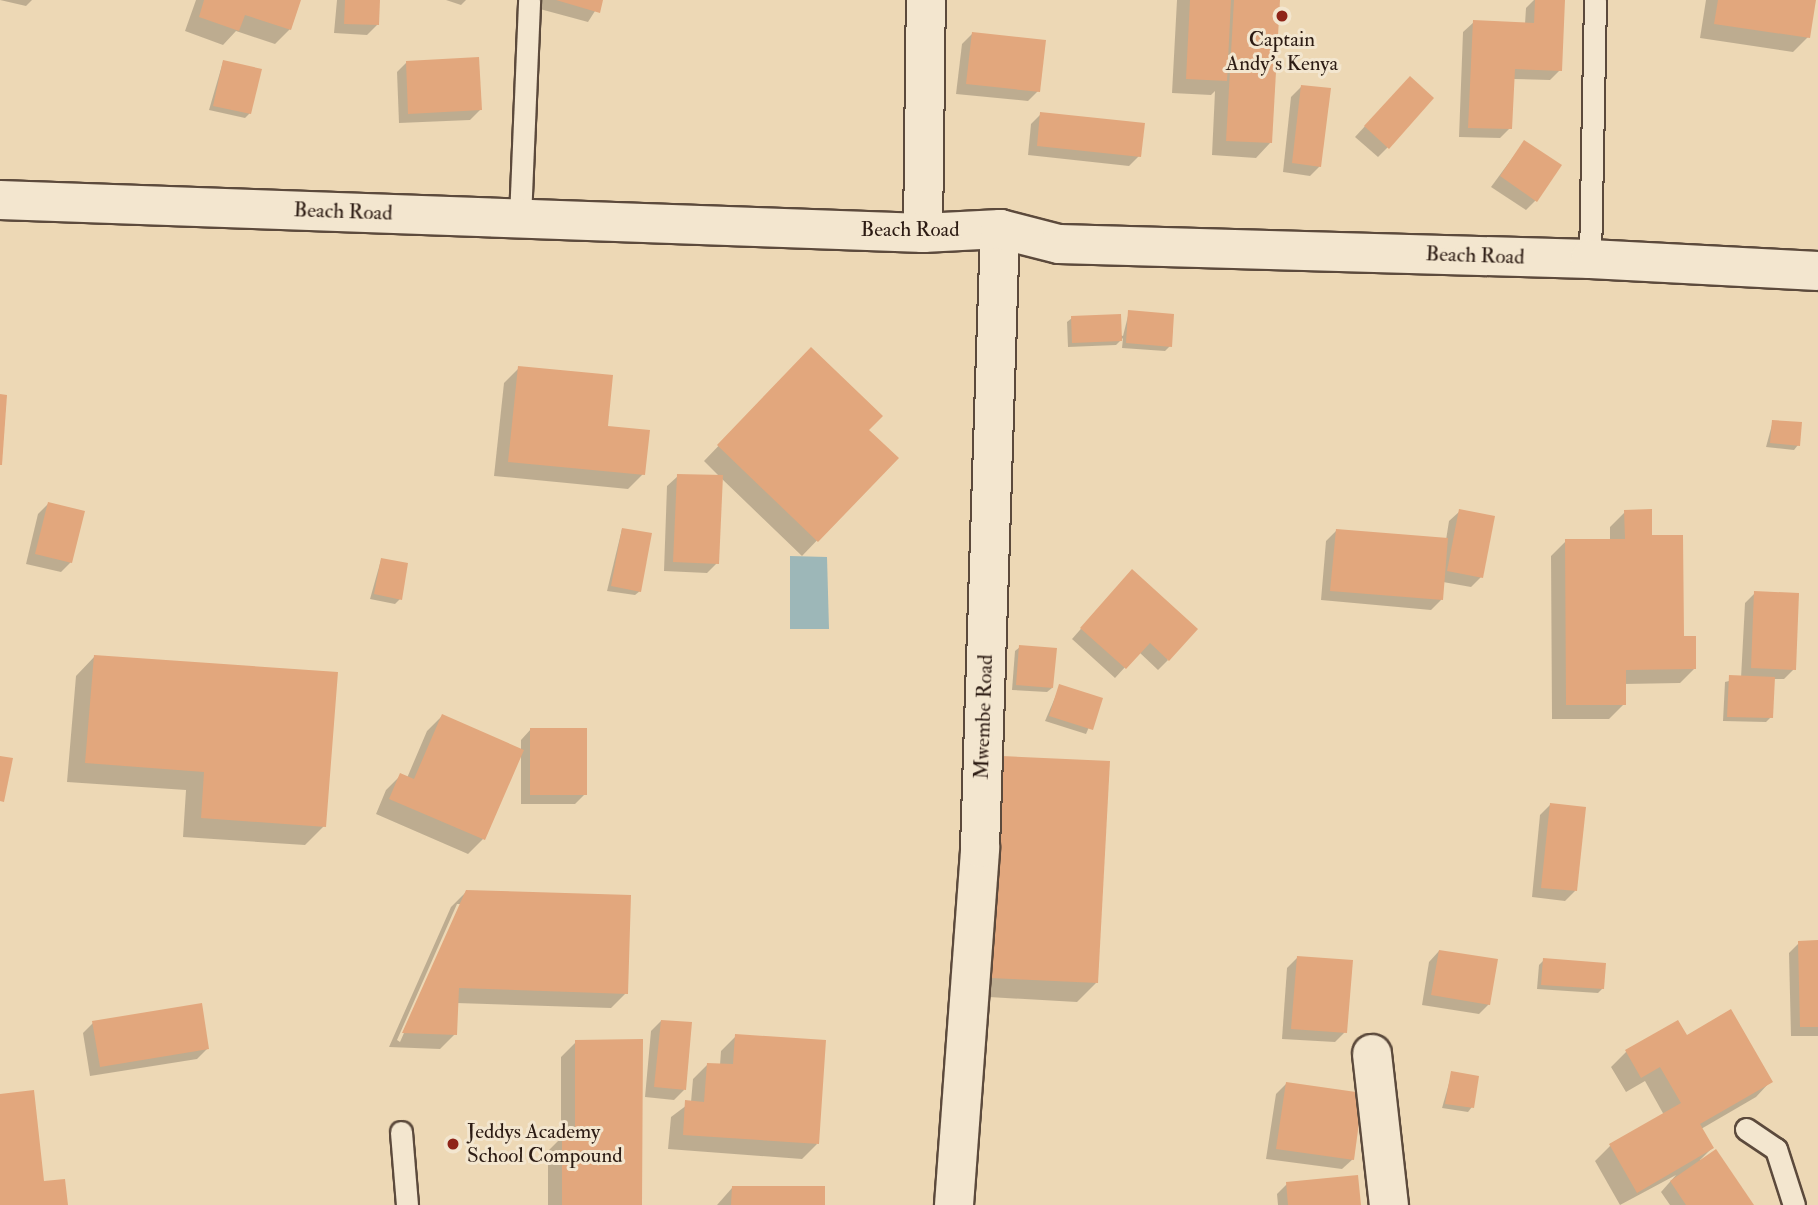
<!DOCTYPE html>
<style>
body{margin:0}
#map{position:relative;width:1818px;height:1205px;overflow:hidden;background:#edd8b5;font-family:"IM FELL Double Pica",serif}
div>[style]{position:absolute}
.water>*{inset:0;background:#9db7b8}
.shadow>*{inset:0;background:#0003}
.building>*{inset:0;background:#e2a77d}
.roads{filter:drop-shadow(2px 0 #5c4a3c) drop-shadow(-2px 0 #5c4a3c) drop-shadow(0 2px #5c4a3c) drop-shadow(0 -2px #5c4a3c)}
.service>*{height:21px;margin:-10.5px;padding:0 10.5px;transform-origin:10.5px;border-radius:10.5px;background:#f3e6cf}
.minor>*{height:38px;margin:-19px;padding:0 19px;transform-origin:19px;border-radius:19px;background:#f3e6cf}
.secondary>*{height:38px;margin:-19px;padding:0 19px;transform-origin:19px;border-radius:19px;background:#f3e6cf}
.dots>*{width:19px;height:19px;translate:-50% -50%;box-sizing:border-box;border:4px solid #f3e6cf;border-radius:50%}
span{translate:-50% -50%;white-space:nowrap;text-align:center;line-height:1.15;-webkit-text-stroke:6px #f3e6cf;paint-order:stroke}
.poi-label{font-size:21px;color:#2c1b13}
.left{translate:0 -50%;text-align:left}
.street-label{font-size:21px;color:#2c1b13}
</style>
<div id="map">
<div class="water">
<div style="clip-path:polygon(790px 556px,827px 557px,829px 629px,790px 629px)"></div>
</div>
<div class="shadow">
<div style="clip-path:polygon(0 0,32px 0,26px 6px)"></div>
<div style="clip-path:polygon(196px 0,300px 0,290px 29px,275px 44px,236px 31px,223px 45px,185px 31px)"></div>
<div style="clip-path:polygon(337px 0,379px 0,377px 25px,367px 35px,334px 33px)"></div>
<div style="clip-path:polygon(446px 0,466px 0,461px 5px)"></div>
<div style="clip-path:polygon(526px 0,602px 0,588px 22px,525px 5px)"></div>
<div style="clip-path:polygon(1177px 0,1278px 0,1270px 143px,1256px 158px,1212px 155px,1215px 91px,1211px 95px,1172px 93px)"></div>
<div style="clip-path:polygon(1534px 0,1563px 0,1560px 70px,1550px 80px,1513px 79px,1510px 128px,1500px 138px,1459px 137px,1463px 32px,1474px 22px,1525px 24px,1526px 8px)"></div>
<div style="clip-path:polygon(1706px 0,1814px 0,1808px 37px,1793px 52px,1700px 38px)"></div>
<div style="clip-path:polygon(972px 34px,1038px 91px,1028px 101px,956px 94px,962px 44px)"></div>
<div style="clip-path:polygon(223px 62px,250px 113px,245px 118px,209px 110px)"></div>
<div style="clip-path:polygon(407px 62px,480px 110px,470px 120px,399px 123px,397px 72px)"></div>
<div style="clip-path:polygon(1301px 87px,1320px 166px,1310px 176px,1283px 172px,1291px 97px)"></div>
<div style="clip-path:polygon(1400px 88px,1388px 147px,1378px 157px,1355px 137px)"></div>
<div style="clip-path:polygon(1041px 114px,1139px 156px,1129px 166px,1028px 155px,1031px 124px)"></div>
<div style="clip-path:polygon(1524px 142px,1536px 200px,1526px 210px,1491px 187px)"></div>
<div style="clip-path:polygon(1129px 312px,1170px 346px,1165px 351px,1122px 348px,1123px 338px,1116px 345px,1068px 347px,1067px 322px,1072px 318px,1123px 336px)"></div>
<div style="clip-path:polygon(797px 364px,896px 458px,802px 556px,721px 478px,717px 563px,707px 573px,664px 571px,667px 486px,678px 476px,720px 477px,704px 461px)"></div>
<div style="clip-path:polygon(519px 368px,606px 428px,643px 474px,628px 489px,494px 476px,504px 383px)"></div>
<div style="clip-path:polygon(1773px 421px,1798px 445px,1794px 450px,1766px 447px)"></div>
<div style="clip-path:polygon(48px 504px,71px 562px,61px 572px,26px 564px,38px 514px)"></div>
<div style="clip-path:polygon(1460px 511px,1481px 577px,1471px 587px,1443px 582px,1441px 600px,1431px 610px,1321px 600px,1326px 541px,1336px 531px,1446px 540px,1449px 521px)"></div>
<div style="clip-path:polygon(1625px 512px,1650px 537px,1695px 668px,1680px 683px,1624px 684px,1624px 704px,1609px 719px,1552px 719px,1551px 556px,1566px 541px,1610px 541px,1610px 527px)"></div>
<div style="clip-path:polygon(622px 529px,640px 591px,635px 595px,607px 591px)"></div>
<div style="clip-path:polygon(381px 560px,400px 599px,395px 604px,370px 599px)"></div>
<div style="clip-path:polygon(1122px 582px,1168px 660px,1158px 670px,1139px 652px,1115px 678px,1072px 639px)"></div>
<div style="clip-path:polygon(1755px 593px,1794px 669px,1784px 679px,1773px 679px,1771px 717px,1766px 722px,1723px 721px,1725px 682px,1741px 678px,1745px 603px)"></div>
<div style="clip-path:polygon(1020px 647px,1052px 688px,1047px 692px,1012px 690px,1015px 651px)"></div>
<div style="clip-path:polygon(95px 656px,324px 826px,305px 845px,183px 837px,186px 790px,67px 782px,76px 676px)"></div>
<div style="clip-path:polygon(1060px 686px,1101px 699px,1086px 734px,1045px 721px)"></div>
<div style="clip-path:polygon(442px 716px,521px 751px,521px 740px,531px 729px,585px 794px,575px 804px,521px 804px,521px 753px,483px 839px,468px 854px,376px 814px,386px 790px,401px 775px,407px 778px,427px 731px)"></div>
<div style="clip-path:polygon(983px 777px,1096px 983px,1077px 1002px,972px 996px)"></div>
<div style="clip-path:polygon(1550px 805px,1575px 891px,1565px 901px,1532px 897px,1540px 815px)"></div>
<div style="clip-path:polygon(evenodd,466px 892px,626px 993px,611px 1008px,456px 1003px,455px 1034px,440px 1049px,389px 1047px,451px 907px,466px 892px,457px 904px,461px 904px,400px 1042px,397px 1040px,457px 904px)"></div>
<div style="clip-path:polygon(1818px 942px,1818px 1036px,1791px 1036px,1789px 953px,1799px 943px)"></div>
<div style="clip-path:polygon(1439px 951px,1489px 1004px,1479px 1014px,1422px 1005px,1429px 962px)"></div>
<div style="clip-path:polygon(1297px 958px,1345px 1032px,1335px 1042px,1282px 1039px,1287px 968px)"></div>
<div style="clip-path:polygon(1544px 960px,1603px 988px,1598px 993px,1537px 989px,1539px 965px)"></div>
<div style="clip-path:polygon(661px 1021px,684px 1090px,674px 1100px,645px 1097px,651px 1031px)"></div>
<div style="clip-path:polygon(93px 1023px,207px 1049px,197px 1059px,90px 1076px,83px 1033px)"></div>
<div style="clip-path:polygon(736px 1036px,817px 1144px,802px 1159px,668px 1149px,671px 1117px,691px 1102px,693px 1079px,708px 1064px,720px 1065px,721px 1051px)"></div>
<div style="clip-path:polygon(1686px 1037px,1770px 1082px,1756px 1097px,1701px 1129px,1712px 1148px,1700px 1160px,1752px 1205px,1670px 1205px,1661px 1192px,1676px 1175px,1620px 1205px,1595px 1161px,1610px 1146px,1664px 1115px,1645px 1081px,1626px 1092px,1611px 1067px,1626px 1052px)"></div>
<div style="clip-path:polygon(576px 1042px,640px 1205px,548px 1205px,548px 1151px,561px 1138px,561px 1057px)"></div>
<div style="clip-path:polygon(1452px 1073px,1472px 1107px,1468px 1112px,1442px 1108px)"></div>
<div style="clip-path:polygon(1286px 1084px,1353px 1159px,1342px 1169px,1266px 1159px,1276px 1094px)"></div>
<div style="clip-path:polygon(1287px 1184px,1359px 1205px,1278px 1205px,1277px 1194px)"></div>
<div style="clip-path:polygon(732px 1188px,822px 1205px,717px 1205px)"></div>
</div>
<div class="building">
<div style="clip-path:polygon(204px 0,301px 0,291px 30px,245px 15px,239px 31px,199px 17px)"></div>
<div style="clip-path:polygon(345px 0,380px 0,379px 25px,344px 24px)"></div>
<div style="clip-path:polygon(556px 0,603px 0,600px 13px)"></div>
<div style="clip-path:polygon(1190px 0,1231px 0,1227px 81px,1186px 79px)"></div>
<div style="clip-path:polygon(1234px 0,1280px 0,1272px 143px,1226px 141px)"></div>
<div style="clip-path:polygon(1535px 0,1565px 0,1562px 71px,1515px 69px,1512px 129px,1468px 128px,1473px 20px,1534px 23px)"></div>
<div style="clip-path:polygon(1718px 0,1816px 0,1810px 38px,1714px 24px)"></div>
<div style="clip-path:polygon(972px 32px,1046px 40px,1040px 92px,966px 84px)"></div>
<div style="clip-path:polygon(479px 57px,482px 110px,408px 114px,406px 61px)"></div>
<div style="clip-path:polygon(223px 60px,262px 69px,251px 114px,213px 106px)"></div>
<div style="clip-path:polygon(1410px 76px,1434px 98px,1389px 149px,1364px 126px)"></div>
<div style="clip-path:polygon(1301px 85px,1331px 88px,1321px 167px,1292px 163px)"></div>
<div style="clip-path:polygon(1040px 112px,1145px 123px,1141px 157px,1037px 146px)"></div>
<div style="clip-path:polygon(1524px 140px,1562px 165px,1537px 202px,1500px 176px)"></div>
<div style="clip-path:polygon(1128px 310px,1174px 314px,1172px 347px,1126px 343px)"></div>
<div style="clip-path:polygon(1121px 314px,1122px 341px,1072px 343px,1071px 316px)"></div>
<div style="clip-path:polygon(811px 347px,883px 416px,869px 430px,899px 458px,818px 542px,717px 445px)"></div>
<div style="clip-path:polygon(518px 366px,613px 375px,608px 426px,650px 430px,645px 475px,508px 462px)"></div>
<div style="clip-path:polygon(0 394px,7px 395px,2px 465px,0 465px)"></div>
<div style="clip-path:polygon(1772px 420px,1802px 422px,1800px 446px,1770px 443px)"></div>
<div style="clip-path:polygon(677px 474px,723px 475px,719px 564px,673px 562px)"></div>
<div style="clip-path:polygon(48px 502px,85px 511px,72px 563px,35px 554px)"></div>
<div style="clip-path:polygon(1459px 509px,1495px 516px,1483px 578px,1447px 571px)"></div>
<div style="clip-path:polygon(1652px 509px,1652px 535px,1683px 535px,1684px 636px,1696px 636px,1696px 669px,1626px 670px,1626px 705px,1566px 705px,1565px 539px,1625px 539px,1624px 510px)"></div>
<div style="clip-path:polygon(622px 528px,652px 533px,641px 592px,611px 586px)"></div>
<div style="clip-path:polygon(1336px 529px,1448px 538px,1443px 600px,1330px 591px)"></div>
<div style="clip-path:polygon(381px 558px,408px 563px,402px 600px,374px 594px)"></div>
<div style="clip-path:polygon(1132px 569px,1198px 629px,1169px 661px,1150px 643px,1126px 669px,1080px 628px)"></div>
<div style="clip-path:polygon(1754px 591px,1799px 593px,1796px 670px,1751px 668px)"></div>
<div style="clip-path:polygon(1019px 645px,1057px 648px,1053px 688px,1016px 685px)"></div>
<div style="clip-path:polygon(94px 655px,338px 672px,326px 827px,201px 818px,204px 772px,85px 763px)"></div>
<div style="clip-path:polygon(1729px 675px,1775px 677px,1773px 718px,1727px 717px)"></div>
<div style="clip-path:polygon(1059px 684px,1103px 698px,1093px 730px,1049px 716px)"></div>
<div style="clip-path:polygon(442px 714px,524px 750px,485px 840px,389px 799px,400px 773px,414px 779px)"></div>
<div style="clip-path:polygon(530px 728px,587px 728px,587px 795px,530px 795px)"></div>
<div style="clip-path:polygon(0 756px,13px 758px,4px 802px,0 801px)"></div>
<div style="clip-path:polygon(1002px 756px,1110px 761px,1098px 983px,990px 978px)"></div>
<div style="clip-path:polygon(1550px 803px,1586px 807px,1577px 891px,1541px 888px)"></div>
<div style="clip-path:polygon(466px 890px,631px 895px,628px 994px,459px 988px,457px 1035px,402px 1033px)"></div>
<div style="clip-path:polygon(1818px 940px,1818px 1027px,1800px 1027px,1798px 941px)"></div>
<div style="clip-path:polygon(1439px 950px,1498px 959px,1490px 1005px,1431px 995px)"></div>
<div style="clip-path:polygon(1297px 956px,1353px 960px,1347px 1033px,1291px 1029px)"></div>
<div style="clip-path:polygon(1543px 958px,1606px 963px,1604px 989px,1541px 985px)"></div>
<div style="clip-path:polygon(202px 1003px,209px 1049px,100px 1067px,92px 1021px)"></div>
<div style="clip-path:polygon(1731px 1009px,1773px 1082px,1700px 1124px,1714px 1148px,1637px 1193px,1609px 1144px,1681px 1103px,1660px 1067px,1641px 1078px,1625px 1050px,1678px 1020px,1687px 1035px)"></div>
<div style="clip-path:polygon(661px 1020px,692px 1022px,686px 1090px,654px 1087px)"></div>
<div style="clip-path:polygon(735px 1034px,826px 1040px,819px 1144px,683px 1135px,685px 1100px,704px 1102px,707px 1063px,733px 1064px)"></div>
<div style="clip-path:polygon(643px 1039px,642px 1205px,562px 1205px,562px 1134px,575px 1135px,575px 1040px)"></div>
<div style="clip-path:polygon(1451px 1071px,1479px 1076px,1474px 1108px,1445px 1104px)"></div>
<div style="clip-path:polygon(1286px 1082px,1363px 1093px,1354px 1160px,1276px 1149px)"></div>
<div style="clip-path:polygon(34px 1090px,44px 1181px,65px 1179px,68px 1205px,0 1205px,0 1094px)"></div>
<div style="clip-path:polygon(1716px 1149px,1754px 1205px,1686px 1205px,1670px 1181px)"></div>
<div style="clip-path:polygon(1358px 1175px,1361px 1205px,1288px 1205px,1286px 1182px)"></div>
<div style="clip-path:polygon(732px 1186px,825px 1186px,825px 1205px,731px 1205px)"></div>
</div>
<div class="roads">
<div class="service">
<div style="left:520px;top:218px;width:218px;rotate:-87.6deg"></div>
<div style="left:1590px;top:259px;width:259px;rotate:-88.9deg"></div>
<div style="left:1746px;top:1129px;width:36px;rotate:34deg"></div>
<div style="left:1776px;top:1149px;width:59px;rotate:72.2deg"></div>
<div style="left:401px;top:1132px;width:73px;rotate:85.3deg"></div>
</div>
<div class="minor">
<div style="left:923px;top:233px;width:233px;rotate:-89.3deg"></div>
<div style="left:1372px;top:1054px;width:152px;rotate:83.6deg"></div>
<div style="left:954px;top:1205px;width:358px;rotate:-85.8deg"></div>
<div style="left:980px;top:848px;width:619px;rotate:-88.15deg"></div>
</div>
<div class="secondary">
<div style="left:0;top:200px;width:924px;rotate:2.05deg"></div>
<div style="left:923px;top:233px;width:77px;rotate:-3deg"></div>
<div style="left:1000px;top:229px;width:61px;rotate:14.3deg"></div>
<div style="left:1059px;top:244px;width:531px;rotate:1.62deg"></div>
<div style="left:1590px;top:259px;width:228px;rotate:3deg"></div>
</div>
</div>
<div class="dots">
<div style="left:1282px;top:16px;background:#8f2418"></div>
<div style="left:453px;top:1144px;background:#8f2418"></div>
</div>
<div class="poi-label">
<span style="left:1282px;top:52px">Captain<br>Andy's Kenya</span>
<span class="left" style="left:467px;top:1144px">Jeddys Academy<br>School Compound</span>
</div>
<div class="street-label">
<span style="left:343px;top:212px;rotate:2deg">Beach Road</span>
<span style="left:910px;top:230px">Beach Road</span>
<span style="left:1475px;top:256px;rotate:2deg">Beach Road</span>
<span style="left:984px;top:717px;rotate:-88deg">Mwembe Road</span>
</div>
</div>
